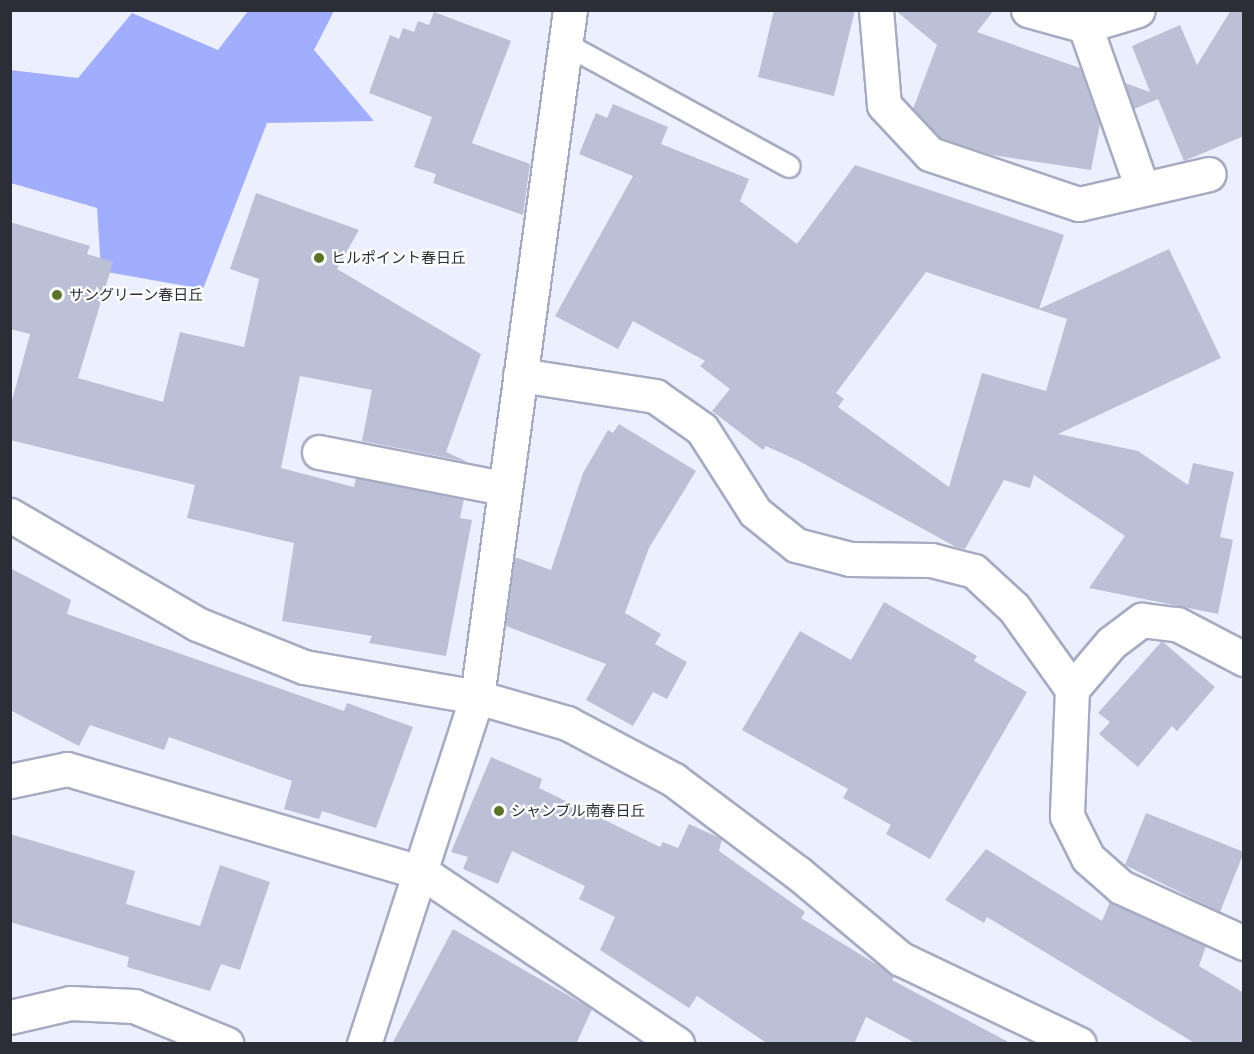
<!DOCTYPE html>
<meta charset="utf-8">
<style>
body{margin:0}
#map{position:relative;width:1254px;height:1054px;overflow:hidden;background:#eceffd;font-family:"IBM Plex Serif","Noto Sans JP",serif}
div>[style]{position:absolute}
.forest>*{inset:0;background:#a1adfd}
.building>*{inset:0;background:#bbc0d7}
.roads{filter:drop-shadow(2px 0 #a6abc1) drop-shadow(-2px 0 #a6abc1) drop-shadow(0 2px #a6abc1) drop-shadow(0 -2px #a6abc1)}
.service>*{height:21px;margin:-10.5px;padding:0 10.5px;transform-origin:10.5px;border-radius:10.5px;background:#fff}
.minor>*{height:33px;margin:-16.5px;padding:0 16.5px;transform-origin:16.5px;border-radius:16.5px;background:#fff}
.dots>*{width:16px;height:16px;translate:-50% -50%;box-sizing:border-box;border:3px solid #fdfdfd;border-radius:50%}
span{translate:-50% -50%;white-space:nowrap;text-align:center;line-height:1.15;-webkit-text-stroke:4.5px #fdfdfd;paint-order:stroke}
.poi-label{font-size:15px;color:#2c2e37}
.left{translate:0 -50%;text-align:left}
.frame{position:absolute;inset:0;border:12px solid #2c2e37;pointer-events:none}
</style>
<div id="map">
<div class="forest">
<div style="clip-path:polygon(248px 11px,334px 11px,314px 50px,374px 121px,267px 123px,203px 289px,101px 271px,97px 208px,11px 183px,10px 70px,78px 78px,132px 13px,218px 50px)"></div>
</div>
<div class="building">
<div style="clip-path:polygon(774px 10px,855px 10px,834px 96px,758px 77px)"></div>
<div style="clip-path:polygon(895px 10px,994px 10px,977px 32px,1080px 68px,1100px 124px,1091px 170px,992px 155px,940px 138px,913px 109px,937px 45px)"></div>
<div style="clip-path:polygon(1231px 10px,1244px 10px,1244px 136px,1184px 161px,1158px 99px,1134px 109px,1125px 83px,1150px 92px,1132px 46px,1180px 25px,1197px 65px)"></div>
<div style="clip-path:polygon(434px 12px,511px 41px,472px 143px,530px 164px,523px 215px,433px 183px,436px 174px,414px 167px,432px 117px,369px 93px,390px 35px,399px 39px,403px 28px,414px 32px,418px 21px,429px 25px)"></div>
<div style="clip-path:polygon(evenodd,613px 104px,668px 127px,661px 144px,749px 179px,740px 201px,797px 244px,855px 165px,1064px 235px,1039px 309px,1169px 249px,1221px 358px,1058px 434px,1138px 451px,1188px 485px,1193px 463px,1234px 472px,1220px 537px,1233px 540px,1218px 614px,1089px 588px,1125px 536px,1034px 475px,1030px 488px,1004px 480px,965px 549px,956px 547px,799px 461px,766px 446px,763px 450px,712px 411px,730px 389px,700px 366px,705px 361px,633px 321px,618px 349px,555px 316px,633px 176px,579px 154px,596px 113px,607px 118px,613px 104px,926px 272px,1067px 319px,1046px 391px,982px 373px,949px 487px,838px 407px,844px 399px,836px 393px,926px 272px)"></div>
<div style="clip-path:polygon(256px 193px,359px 230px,337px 269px,481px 354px,446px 452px,468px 462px,362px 441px,372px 390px,300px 376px,281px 468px,354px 487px,356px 478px,464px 499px,460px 518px,472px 520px,446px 656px,369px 643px,372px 636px,282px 621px,294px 543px,187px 518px,195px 485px,10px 440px,10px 408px,30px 334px,10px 329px,10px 222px,90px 246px,87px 254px,113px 262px,78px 378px,163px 402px,180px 332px,244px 347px,259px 279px,230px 269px)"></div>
<div style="clip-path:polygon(619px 424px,696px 471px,649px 548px,625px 613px,661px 634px,655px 644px,687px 662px,667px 699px,653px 692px,633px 726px,586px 700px,606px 664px,506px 626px,515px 557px,551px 570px,583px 473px,608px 430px,613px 433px)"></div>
<div style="clip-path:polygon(10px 568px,71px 600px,67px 614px,344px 711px,347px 703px,413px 727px,376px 828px,322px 811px,319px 819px,284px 809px,292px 781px,169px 737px,164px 750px,90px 725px,79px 746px,10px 710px)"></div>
<div style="clip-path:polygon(884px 602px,977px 656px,974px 661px,1027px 692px,930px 859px,886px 834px,891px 825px,843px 798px,848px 789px,742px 730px,800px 631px,851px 660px)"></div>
<div style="clip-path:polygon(1162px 641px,1215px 687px,1177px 731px,1172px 726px,1138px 767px,1099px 734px,1110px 722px,1098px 713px)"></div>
<div style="clip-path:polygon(491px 757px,542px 779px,539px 788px,660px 847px,663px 842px,678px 848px,689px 824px,722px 839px,719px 851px,805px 912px,801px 918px,884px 969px,894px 977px,892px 980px,1012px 1044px,917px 1044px,866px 1017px,854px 1044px,768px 1044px,697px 996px,689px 1008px,600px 950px,615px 917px,579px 899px,585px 886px,512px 851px,498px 884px,463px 869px,468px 857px,451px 852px)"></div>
<div style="clip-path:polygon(1146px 813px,1244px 852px,1220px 912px,1125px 865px)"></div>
<div style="clip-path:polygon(10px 834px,135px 871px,126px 904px,200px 926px,220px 865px,270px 882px,240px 970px,221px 964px,210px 991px,127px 967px,129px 957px,10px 922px)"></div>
<div style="clip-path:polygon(986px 849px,1102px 921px,1110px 902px,1206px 946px,1199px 966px,1244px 993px,1244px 1044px,1196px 1044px,987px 917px,984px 923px,945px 900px)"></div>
<div style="clip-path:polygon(453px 929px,592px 1009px,576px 1044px,392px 1044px)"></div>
</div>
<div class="roads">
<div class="service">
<div style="left:564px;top:43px;width:256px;rotate:28.7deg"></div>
</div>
<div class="minor">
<div style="left:876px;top:10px;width:95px;rotate:85.2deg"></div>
<div style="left:884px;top:105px;width:67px;rotate:46.8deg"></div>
<div style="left:930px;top:154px;width:157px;rotate:18.6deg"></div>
<div style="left:1079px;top:204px;width:133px;rotate:-13deg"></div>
<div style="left:1028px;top:10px;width:59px;rotate:15.7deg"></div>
<div style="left:1085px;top:26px;width:55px;rotate:-16.8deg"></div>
<div style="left:1085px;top:26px;width:172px;rotate:70.6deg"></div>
<div style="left:520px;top:375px;width:137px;rotate:8.8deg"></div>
<div style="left:655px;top:396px;width:57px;rotate:35.1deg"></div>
<div style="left:702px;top:429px;width:98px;rotate:57.4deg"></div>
<div style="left:755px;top:512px;width:53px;rotate:38.8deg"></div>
<div style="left:796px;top:545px;width:56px;rotate:14.5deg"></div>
<div style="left:850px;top:559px;width:81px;rotate:0.7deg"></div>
<div style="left:931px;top:560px;width:44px;rotate:14.3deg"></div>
<div style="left:974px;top:571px;width:54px;rotate:42.8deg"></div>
<div style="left:1014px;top:608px;width:100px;rotate:54.4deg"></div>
<div style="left:1072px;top:689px;width:127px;rotate:92.3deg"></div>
<div style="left:1067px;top:816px;width:47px;rotate:63.4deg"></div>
<div style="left:1088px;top:858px;width:44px;rotate:41.3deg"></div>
<div style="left:1121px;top:887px;width:135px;rotate:24.5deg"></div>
<div style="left:319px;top:452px;width:187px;rotate:11.1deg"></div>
<div style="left:10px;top:515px;width:216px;rotate:30.2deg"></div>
<div style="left:197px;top:624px;width:115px;rotate:21.9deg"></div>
<div style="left:304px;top:667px;width:176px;rotate:9.8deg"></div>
<div style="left:477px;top:697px;width:94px;rotate:16.1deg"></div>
<div style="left:567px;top:723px;width:121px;rotate:28deg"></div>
<div style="left:674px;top:780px;width:155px;rotate:36.9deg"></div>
<div style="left:798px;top:873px;width:134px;rotate:39.9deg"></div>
<div style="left:901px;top:959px;width:197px;rotate:25.5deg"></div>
<div style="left:1072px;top:689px;width:60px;rotate:-49.7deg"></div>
<div style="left:1111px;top:643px;width:39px;rotate:-37deg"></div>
<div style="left:1142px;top:620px;width:35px;rotate:7deg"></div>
<div style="left:1177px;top:624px;width:76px;rotate:27.6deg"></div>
<div style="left:10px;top:781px;width:58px;rotate:-11.9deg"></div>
<div style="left:67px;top:769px;width:371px;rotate:16.3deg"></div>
<div style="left:423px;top:873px;width:306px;rotate:33.9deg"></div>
<div style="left:10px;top:1017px;width:62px;rotate:-13.1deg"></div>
<div style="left:70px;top:1003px;width:64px;rotate:2.7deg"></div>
<div style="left:134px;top:1006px;width:100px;rotate:22.2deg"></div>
<div style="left:364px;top:1044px;width:365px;rotate:-72deg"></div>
<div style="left:477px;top:697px;width:693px;rotate:-82.29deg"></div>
</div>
</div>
<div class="dots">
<div style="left:319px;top:258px;background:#5a7528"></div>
<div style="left:57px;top:295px;background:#5a7528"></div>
<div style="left:499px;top:811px;background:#5a7528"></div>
</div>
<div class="poi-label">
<span class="left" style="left:331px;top:258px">ヒルポイント春日丘</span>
<span class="left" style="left:69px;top:295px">サングリーン春日丘</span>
<span class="left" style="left:511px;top:811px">シャンブル南春日丘</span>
</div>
<div class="frame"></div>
</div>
